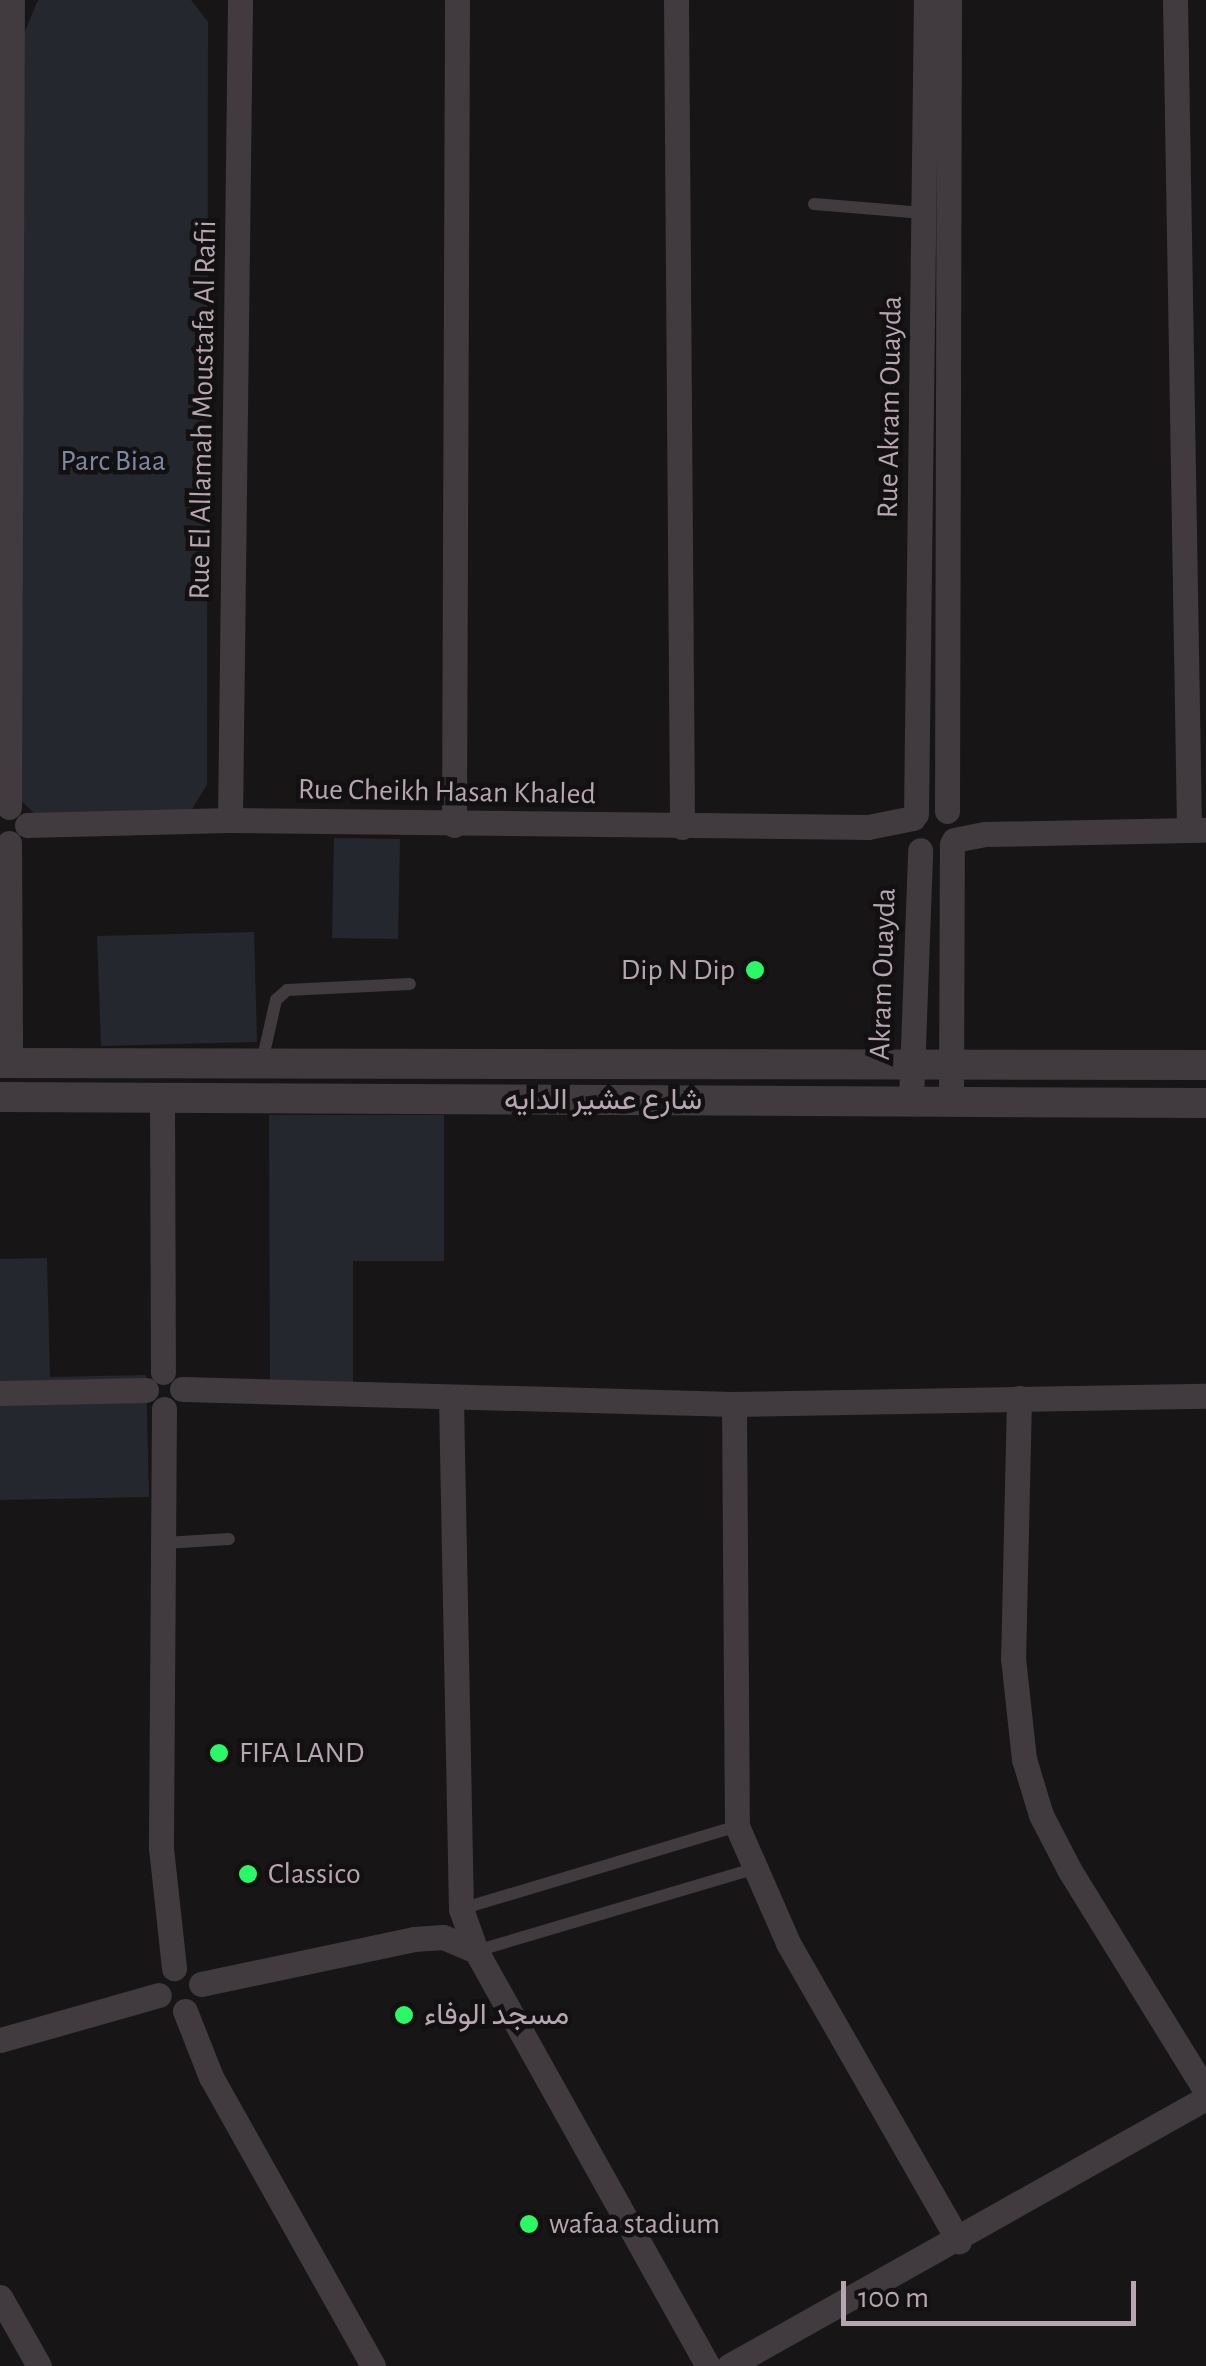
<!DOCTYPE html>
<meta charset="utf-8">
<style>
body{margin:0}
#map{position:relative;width:1206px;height:2366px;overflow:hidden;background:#171516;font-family:"Alegreya Sans",Vazirmatn,sans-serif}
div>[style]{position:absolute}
.green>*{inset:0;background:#25272f}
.service>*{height:12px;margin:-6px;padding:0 6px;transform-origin:6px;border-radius:6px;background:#413a3e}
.minor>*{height:25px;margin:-12.5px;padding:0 12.5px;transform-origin:12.5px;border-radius:12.5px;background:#413a3e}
.tertiary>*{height:30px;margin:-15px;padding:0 15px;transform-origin:15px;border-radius:15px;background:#413a3e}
.dots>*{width:28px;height:28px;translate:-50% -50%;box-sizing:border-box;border:5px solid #121011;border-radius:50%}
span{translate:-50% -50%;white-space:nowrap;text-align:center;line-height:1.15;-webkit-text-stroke:9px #121011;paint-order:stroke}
.street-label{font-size:30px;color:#b7a6b2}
.park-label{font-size:30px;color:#7c89a3}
.poi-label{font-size:30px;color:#b7a6b2}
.right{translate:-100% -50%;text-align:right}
.left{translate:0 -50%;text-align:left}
.scale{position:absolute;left:841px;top:2281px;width:295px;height:45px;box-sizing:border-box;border:5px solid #b7a6b2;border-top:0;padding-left:12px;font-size:30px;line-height:35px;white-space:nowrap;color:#b7a6b2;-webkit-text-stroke:8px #121011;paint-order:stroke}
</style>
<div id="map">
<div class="green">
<div style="clip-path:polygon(38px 0,191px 0,208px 22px,207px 785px,185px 820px,47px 826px,17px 797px,22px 38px)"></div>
<div style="clip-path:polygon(334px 838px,400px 839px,398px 939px,332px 938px)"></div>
<div style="clip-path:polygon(254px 932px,257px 1042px,101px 1046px,97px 936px)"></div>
<div style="clip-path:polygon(269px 1115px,444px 1115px,444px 1261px,353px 1261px,353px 1388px,270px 1388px)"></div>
<div style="clip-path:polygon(47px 1258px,50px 1377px,146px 1375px,149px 1497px,0 1500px,0 1259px)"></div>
</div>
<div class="service">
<div style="left:814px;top:204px;width:110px;rotate:4.7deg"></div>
<div style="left:262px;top:1062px;width:64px;rotate:-77.3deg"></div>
<div style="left:276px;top:1000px;width:15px;rotate:-42deg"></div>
<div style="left:287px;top:990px;width:123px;rotate:-2.8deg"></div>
<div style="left:165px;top:1543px;width:64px;rotate:-3.6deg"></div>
<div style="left:461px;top:1909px;width:288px;rotate:-16.7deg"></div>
<div style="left:476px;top:1951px;width:289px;rotate:-16.5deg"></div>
</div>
<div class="minor">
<div style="left:676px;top:0;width:827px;rotate:89.58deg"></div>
<div style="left:1175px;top:0;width:830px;rotate:89.03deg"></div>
<div style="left:9px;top:807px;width:807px;rotate:-89.79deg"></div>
<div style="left:947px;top:811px;width:811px;rotate:-89.86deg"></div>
<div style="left:916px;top:814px;width:814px;rotate:-89.3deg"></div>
<div style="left:230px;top:820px;width:820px;rotate:-89.3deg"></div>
<div style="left:27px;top:825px;width:203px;rotate:-1.4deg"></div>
<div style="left:230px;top:820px;width:638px;rotate:0.63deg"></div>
<div style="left:868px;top:827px;width:46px;rotate:-11.3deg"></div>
<div style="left:454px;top:825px;width:825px;rotate:-89.79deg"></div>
<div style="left:954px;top:840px;width:32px;rotate:-11deg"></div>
<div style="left:985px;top:834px;width:218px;rotate:-1.1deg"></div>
<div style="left:9px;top:843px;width:220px;rotate:89.7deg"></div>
<div style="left:162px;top:1097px;width:275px;rotate:89.8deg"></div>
<div style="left:911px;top:1101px;width:251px;rotate:-87.9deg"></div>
<div style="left:951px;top:1101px;width:257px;rotate:-89.8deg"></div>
<div style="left:182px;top:1389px;width:552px;rotate:1.56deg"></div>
<div style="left:734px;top:1404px;width:472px;rotate:-1deg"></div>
<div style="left:0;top:1393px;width:146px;rotate:-1.2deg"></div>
<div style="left:1019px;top:1398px;width:260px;rotate:91.3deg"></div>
<div style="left:1013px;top:1658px;width:102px;rotate:83.8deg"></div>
<div style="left:1024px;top:1759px;width:59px;rotate:73.1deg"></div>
<div style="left:1041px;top:1815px;width:63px;rotate:62.6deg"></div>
<div style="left:1070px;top:1871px;width:259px;rotate:58.3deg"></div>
<div style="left:451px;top:1399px;width:510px;rotate:88.88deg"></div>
<div style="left:461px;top:1909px;width:45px;rotate:70.3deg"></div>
<div style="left:476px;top:1951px;width:475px;rotate:60.8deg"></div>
<div style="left:734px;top:1404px;width:422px;rotate:89.6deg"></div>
<div style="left:737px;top:1826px;width:128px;rotate:66.4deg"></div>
<div style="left:788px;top:1943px;width:344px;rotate:60.2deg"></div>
<div style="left:164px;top:1409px;width:439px;rotate:90.4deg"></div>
<div style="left:161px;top:1848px;width:121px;rotate:83.8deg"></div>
<div style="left:201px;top:1984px;width:218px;rotate:-11.9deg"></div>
<div style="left:414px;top:1939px;width:29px;rotate:-4deg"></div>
<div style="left:443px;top:1937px;width:36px;rotate:23deg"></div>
<div style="left:185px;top:2011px;width:71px;rotate:68.5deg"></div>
<div style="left:211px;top:2077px;width:331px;rotate:60.7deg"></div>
<div style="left:0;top:2040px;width:165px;rotate:-15.8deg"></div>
<div style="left:0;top:2297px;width:79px;rotate:60.5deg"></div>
<div style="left:729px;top:2366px;width:547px;rotate:-29.33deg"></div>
</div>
<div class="tertiary">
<div style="left:0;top:1063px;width:1206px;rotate:0.1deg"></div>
<div style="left:0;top:1097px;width:1206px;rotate:0.29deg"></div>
</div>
<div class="dots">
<div style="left:755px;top:970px;background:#2bf866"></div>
<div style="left:219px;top:1753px;background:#2bf866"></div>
<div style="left:248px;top:1874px;background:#2bf866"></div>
<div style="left:404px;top:2015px;background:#2bf866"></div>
<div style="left:529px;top:2224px;background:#2bf866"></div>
</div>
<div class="street-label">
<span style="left:890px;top:407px;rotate:-89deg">Rue Akram Ouayda</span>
<span style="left:203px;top:410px;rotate:-89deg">Rue El Allamah Moustafa Al Rafii</span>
<span style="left:447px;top:792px;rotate:1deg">Rue Cheikh Hasan Khaled</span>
<span style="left:883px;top:974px;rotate:-88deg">Akram Ouayda</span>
<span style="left:603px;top:1100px">شارع عشير الدايه</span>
</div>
<div class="park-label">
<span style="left:113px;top:461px">Parc Biaa</span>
</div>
<div class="poi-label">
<span class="right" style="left:735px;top:970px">Dip N Dip</span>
<span class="left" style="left:239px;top:1753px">FIFA LAND</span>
<span class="left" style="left:268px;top:1874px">Classico</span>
<span class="left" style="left:424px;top:2015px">مسجد الوفاء</span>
<span class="left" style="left:549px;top:2224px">wafaa stadium</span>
</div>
<div class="scale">100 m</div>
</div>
